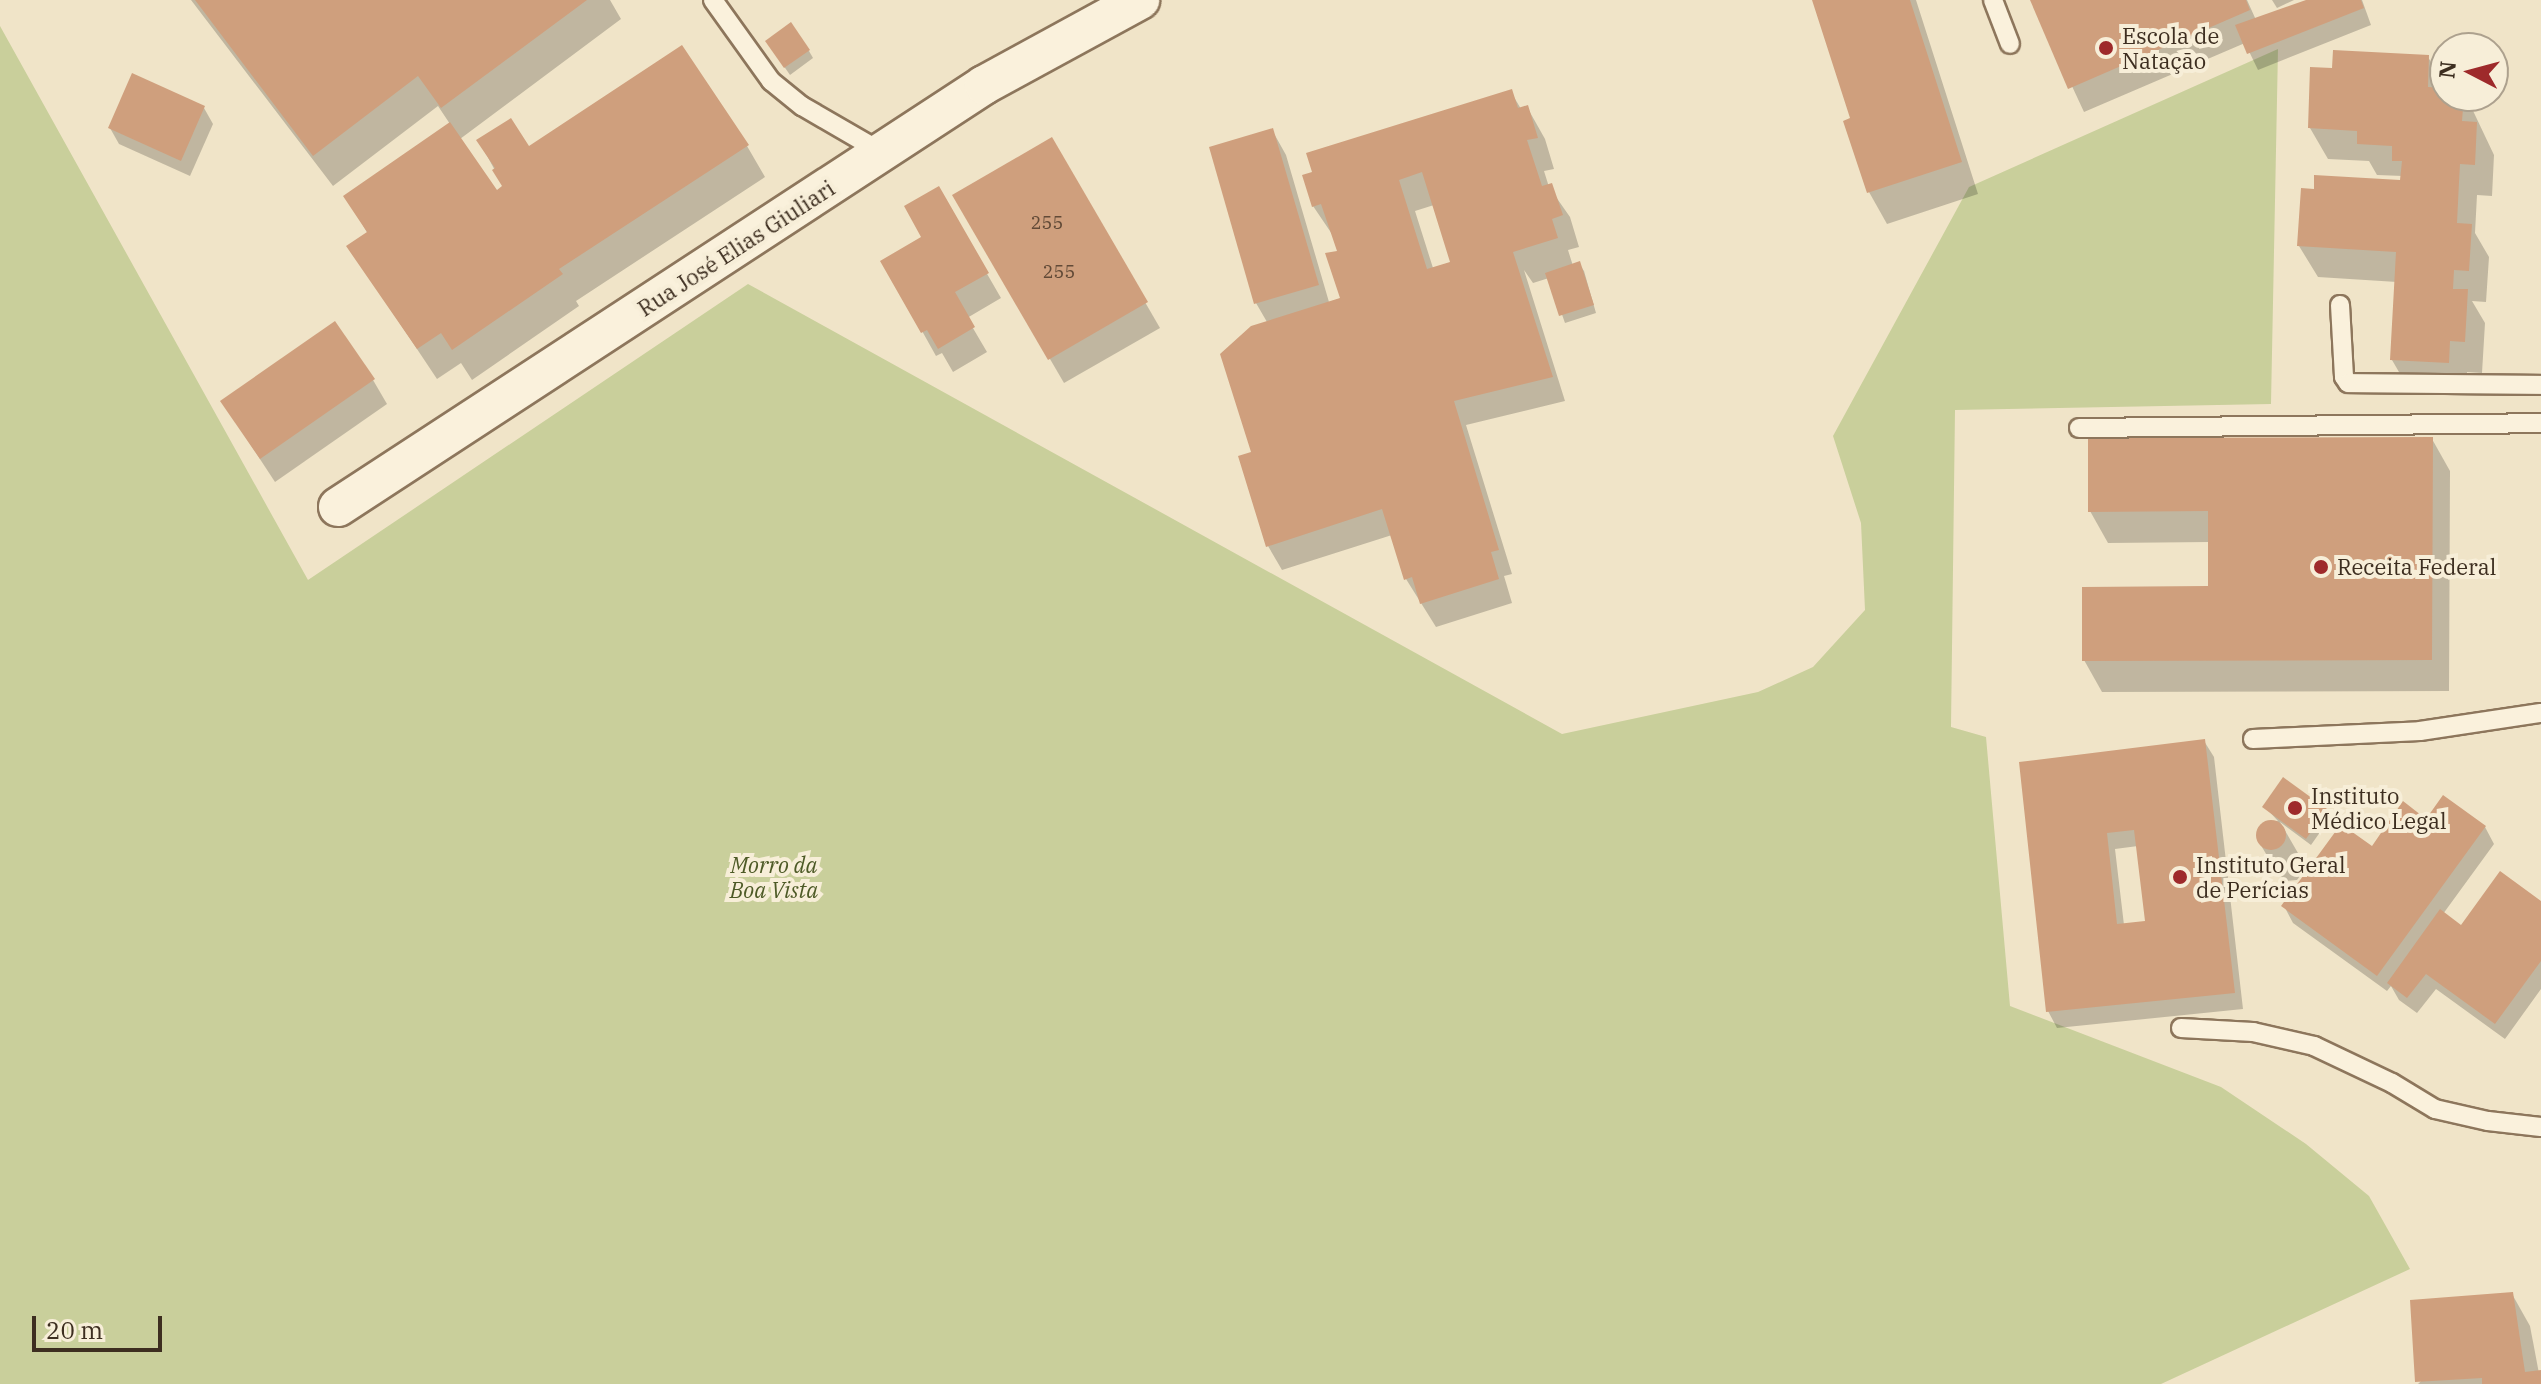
<!DOCTYPE html>
<meta charset="utf-8">
<style>
body{margin:0}
#map{position:relative;width:2541px;height:1384px;overflow:hidden;background:#f0e4c8;font-family:"IBM Plex Serif",serif}
div>[style]{position:absolute}
.green>*{inset:0;background:#c9cf9b}
.shadow>*{inset:0;background:#0003}
.building>*{inset:0;background:#cf9f7d}
.round{border-radius:50%}
.roads{filter:drop-shadow(2px 0 #8d765c) drop-shadow(-2px 0 #8d765c) drop-shadow(0 2px #8d765c) drop-shadow(0 -2px #8d765c)}
.service>*{height:18px;margin:-9px;padding:0 9px;transform-origin:9px;border-radius:9px;background:#faf1dc}
.minor>*{height:38px;margin:-19px;padding:0 19px;transform-origin:19px;border-radius:19px;background:#faf1dc}
.dots>*{width:22px;height:22px;translate:-50% -50%;box-sizing:border-box;border:4px solid #f7eed8;border-radius:50%}
span{translate:-50% -50%;white-space:nowrap;text-align:center;line-height:1.15;-webkit-text-stroke:8px #f7eed8;paint-order:stroke}
.number-label{font-size:18px;color:#624a37}
.number-label span{-webkit-text-stroke-width:0}
.poi-label{font-size:22px;color:#3d2e20}
.left{translate:0 -50%;text-align:left}
.street-label{font-size:22px;color:#3d2e20}
.park-label{font-size:22px;color:#4d5a26;font-style:italic}
.north{position:absolute;left:2429px;top:32px;width:80px;height:80px;box-sizing:border-box;background:#f7eed8;border:2px solid #ada18e;border-radius:50%;rotate:276deg;font-size:22px;font-weight:700;line-height:32px;text-align:center;color:#3d2e20}
.north::after{content:'';display:block;margin:auto;width:28px;height:36px;background:#9e2a2b;clip-path:polygon(50% 0,100% 100%,50% 72%,0 100%)}
.scale{position:absolute;left:32px;top:1316px;width:130px;height:36px;box-sizing:border-box;border:4px solid #3d2e20;border-top:0;padding-left:10px;font-size:24px;line-height:28px;white-space:nowrap;color:#3d2e20;-webkit-text-stroke:6px #f7eed8;paint-order:stroke}
</style>
<div id="map">
<div class="green">
<div style="clip-path:polygon(0 26px,308px 580px,748px 284px,1562px 734px,1758px 692px,1813px 667px,1865px 610px,1861px 523px,1833px 436px,1969px 187px,2278px 49px,2271px 404px,1955px 410px,1951px 727px,1986px 737px,2010px 1006px,2221px 1087px,2306px 1144px,2369px 1196px,2410px 1269px,2161px 1384px,0 1384px)"></div>
</div>
<div class="shadow">
<div style="clip-path:polygon(191px 0,610px 0,621px 19px,460px 139px,496px 193px,504px 187px,479px 141px,529px 149px,747px 146px,765px 177px,576px 301px,579px 306px,472px 380px,461px 363px,437px 379px,349px 247px,368px 234px,346px 196px,450px 124px,438px 106px,333px 186px)"></div>
<div style="clip-path:polygon(1814px 0,1916px 0,1978px 194px,1887px 224px,1869px 192px,1853px 120px)"></div>
<div style="clip-path:polygon(2032px 0,2247px 0,2256px 20px,2312px 0,2362px 0,2371px 25px,2258px 70px,2245px 43px,2084px 112px)"></div>
<div style="clip-path:polygon(2272px 0,2294px 0,2277px 8px)"></div>
<div style="clip-path:polygon(772px 49px,809px 51px,813px 58px,790px 75px)"></div>
<div style="clip-path:polygon(2428px 57px,2445px 86px,2445px 96px,2466px 96px,2494px 155px,2492px 196px,2477px 195px,2475px 233px,2489px 257px,2486px 302px,2472px 301px,2485px 323px,2482px 373px,2467px 372px,2466px 394px,2410px 391px,2392px 360px,2397px 282px,2318px 277px,2299px 246px,2402px 182px,2403px 176px,2377px 175px,2369px 161px,2328px 159px,2310px 128px,2334px 70px)"></div>
<div style="clip-path:polygon(evenodd,1511px 92px,1521px 109px,1527px 107px,1545px 139px,1554px 169px,1544px 171px,1549px 187px,1570px 217px,1579px 247px,1568px 250px,1573px 266px,1579px 264px,1584px 271px,1596px 313px,1565px 323px,1549px 278px,1533px 283px,1524px 270px,1565px 401px,1466px 425px,1512px 574px,1504px 576px,1512px 603px,1436px 627px,1406px 579px,1392px 535px,1282px 570px,1268px 546px,1254px 453px,1267px 322px,1256px 303px,1272px 130px,1286px 155px,1329px 302px,1342px 298px,1339px 252px,1334px 237px,1313px 206px,1511px 92px,1434px 205px,1452px 262px,1433px 268px,1415px 211px,1434px 205px)"></div>
<div style="clip-path:polygon(204px 108px,213px 124px,190px 176px,119px 144px,110px 128px)"></div>
<div style="clip-path:polygon(1051px 140px,1160px 328px,1064px 383px,955px 196px)"></div>
<div style="clip-path:polygon(938px 189px,1001px 298px,967px 318px,987px 352px,953px 372px,942px 353px,936px 356px,883px 261px,923px 238px)"></div>
<div style="clip-path:polygon(373px 380px,387px 404px,275px 482px,222px 401px)"></div>
<div style="clip-path:polygon(2432px 439px,2450px 471px,2449px 691px,2102px 692px,2084px 660px,2210px 588px,2210px 542px,2108px 543px,2090px 511px)"></div>
<div style="clip-path:polygon(evenodd,2204px 741px,2214px 757px,2243px 1009px,2057px 1028px,2048px 1011px,2021px 764px,2204px 741px,2138px 846px,2147px 922px,2124px 925px,2115px 849px,2138px 846px)"></div>
<div style="clip-path:polygon(2265px 807px,2326px 810px,2330px 818px,2311px 845px,2280px 822px,2302px 860px,2303px 872px,2297px 880px,2286px 881px,2278px 874px,2259px 842px,2258px 831px,2264px 823px,2278px 821px)"></div>
<div style="clip-path:polygon(2427px 822px,2485px 827px,2494px 844px,2443px 914px,2461px 927px,2541px 903px,2541px 989px,2505px 1039px,2436px 989px,2417px 1013px,2399px 1000px,2391px 986px,2387px 991px,2293px 923px,2284px 906px,2372px 848px)"></div>
<div style="clip-path:polygon(2512px 1294px,2530px 1326px,2541px 1384px,2418px 1384px)"></div>
</div>
<div class="building">
<div style="clip-path:polygon(195px 0,587px 0,441px 108px,418px 76px,313px 156px)"></div>
<div style="clip-path:polygon(1812px 0,1910px 0,1962px 162px,1867px 193px,1843px 121px,1850px 118px)"></div>
<div style="clip-path:polygon(2030px 0,2246px 0,2250px 10px,2068px 89px)"></div>
<div style="clip-path:polygon(2306px 0,2361px 0,2364px 8px,2247px 54px,2235px 25px)"></div>
<div style="clip-path:polygon(791px 22px,810px 50px,784px 68px,765px 41px)"></div>
<div style="clip-path:polygon(682px 45px,749px 145px,559px 269px,563px 274px,452px 350px,441px 333px,417px 349px,346px 246px,367px 232px,343px 196px,450px 122px,497px 190px,502px 186px,492px 170px,495px 168px,476px 140px,511px 118px,529px 146px)"></div>
<div style="clip-path:polygon(2333px 50px,2429px 55px,2428px 87px,2445px 88px,2445px 96px,2464px 96px,2462px 121px,2477px 122px,2475px 165px,2460px 164px,2459px 182px,2457px 223px,2472px 224px,2469px 271px,2454px 270px,2453px 289px,2468px 289px,2465px 342px,2450px 341px,2449px 363px,2390px 360px,2396px 252px,2297px 246px,2301px 188px,2314px 189px,2314px 175px,2400px 180px,2402px 161px,2392px 161px,2392px 146px,2357px 144px,2357px 131px,2308px 128px,2310px 67px,2332px 68px)"></div>
<div style="clip-path:polygon(132px 73px,205px 106px,181px 161px,108px 128px)"></div>
<div style="clip-path:polygon(evenodd,1512px 89px,1518px 108px,1528px 105px,1538px 138px,1527px 140px,1542px 186px,1552px 183px,1563px 215px,1552px 219px,1558px 238px,1513px 252px,1553px 377px,1454px 401px,1499px 550px,1491px 552px,1499px 579px,1420px 604px,1412px 577px,1404px 580px,1382px 509px,1266px 547px,1238px 456px,1251px 452px,1220px 354px,1251px 326px,1340px 298px,1325px 253px,1337px 251px,1321px 204px,1312px 207px,1302px 175px,1312px 172px,1306px 153px,1512px 89px,1422px 172px,1450px 262px,1427px 269px,1399px 180px,1422px 172px)"></div>
<div style="clip-path:polygon(1273px 128px,1319px 285px,1254px 304px,1209px 147px)"></div>
<div style="clip-path:polygon(1052px 137px,1148px 302px,1048px 360px,952px 195px)"></div>
<div style="clip-path:polygon(939px 186px,989px 273px,955px 292px,975px 327px,938px 349px,927px 330px,921px 333px,880px 261px,921px 237px,904px 206px)"></div>
<div style="clip-path:polygon(1580px 261px,1594px 305px,1559px 316px,1545px 273px)"></div>
<div style="clip-path:polygon(335px 321px,375px 379px,260px 459px,220px 401px)"></div>
<div style="clip-path:polygon(2433px 437px,2432px 660px,2082px 661px,2082px 587px,2208px 586px,2208px 511px,2088px 512px,2088px 438px)"></div>
<div style="clip-path:polygon(evenodd,2205px 739px,2235px 993px,2046px 1012px,2019px 762px,2205px 739px,2134px 830px,2145px 921px,2117px 924px,2107px 833px,2134px 830px)"></div>
<div style="clip-path:polygon(2283px 777px,2327px 809px,2306px 839px,2262px 807px)"></div>
<div style="clip-path:polygon(2443px 795px,2486px 826px,2377px 976px,2281px 906px,2341px 824px,2372px 846px,2403px 801px,2426px 819px)"></div>
<div class="round" style="left:2256px;top:820px;width:30px;height:30px"></div>
<div style="clip-path:polygon(2500px 871px,2541px 901px,2541px 961px,2495px 1024px,2426px 974px,2407px 998px,2387px 983px,2440px 909px,2461px 925px)"></div>
<div style="clip-path:polygon(2513px 1292px,2525px 1372px,2541px 1370px,2541px 1384px,2482px 1384px,2482px 1378px,2415px 1382px,2410px 1300px)"></div>
</div>
<div class="roads">
<div class="service">
<div style="left:713px;top:0;width:100px;rotate:54.4deg"></div>
<div style="left:771px;top:81px;width:40px;rotate:39deg"></div>
<div style="left:802px;top:106px;width:94px;rotate:30.1deg"></div>
<div style="left:1993px;top:0;width:47px;rotate:68.9deg"></div>
<div style="left:2340px;top:305px;width:72px;rotate:86.8deg"></div>
<div style="left:2344px;top:377px;width:7px;rotate:56deg"></div>
<div style="left:2348px;top:383px;width:193px;rotate:0.6deg"></div>
<div style="left:2079px;top:428px;width:462px;rotate:-0.6deg"></div>
<div style="left:2253px;top:739px;width:167px;rotate:-2.7deg"></div>
<div style="left:2420px;top:731px;width:122px;rotate:-8.5deg"></div>
<div style="left:2181px;top:1028px;width:72px;rotate:3.2deg"></div>
<div style="left:2253px;top:1032px;width:63px;rotate:12.9deg"></div>
<div style="left:2314px;top:1046px;width:86px;rotate:25.4deg"></div>
<div style="left:2392px;top:1083px;width:50px;rotate:31.2deg"></div>
<div style="left:2435px;top:1109px;width:54px;rotate:12.8deg"></div>
<div style="left:2488px;top:1121px;width:53px;rotate:6.5deg"></div>
</div>
<div class="minor">
<div style="left:338px;top:507px;width:772px;rotate:-33.15deg"></div>
<div style="left:984px;top:85px;width:178px;rotate:-28.6deg"></div>
</div>
</div>
<div class="dots">
<div style="left:2106px;top:48px;background:#9e2a2b"></div>
<div style="left:2321px;top:567px;background:#9e2a2b"></div>
<div style="left:2295px;top:808px;background:#9e2a2b"></div>
<div style="left:2180px;top:877px;background:#9e2a2b"></div>
</div>
<div class="number-label">
<span style="left:1047px;top:223px">255</span>
<span style="left:1059px;top:272px">255</span>
</div>
<div class="poi-label">
<span class="left" style="left:2122px;top:48px">Escola de<br>Natação</span>
<span class="left" style="left:2337px;top:567px">Receita Federal</span>
<span class="left" style="left:2311px;top:808px">Instituto<br>Médico Legal</span>
<span class="left" style="left:2196px;top:877px">Instituto Geral<br>de Perícias</span>
</div>
<div class="street-label">
<span style="left:736px;top:248px;rotate:-33deg">Rua José Elias Giuliari</span>
</div>
<div class="park-label">
<span style="left:774px;top:877px">Morro da<br>Boa Vista</span>
</div>
<div class="north">N</div>
<div class="scale">20 m</div>
</div>
